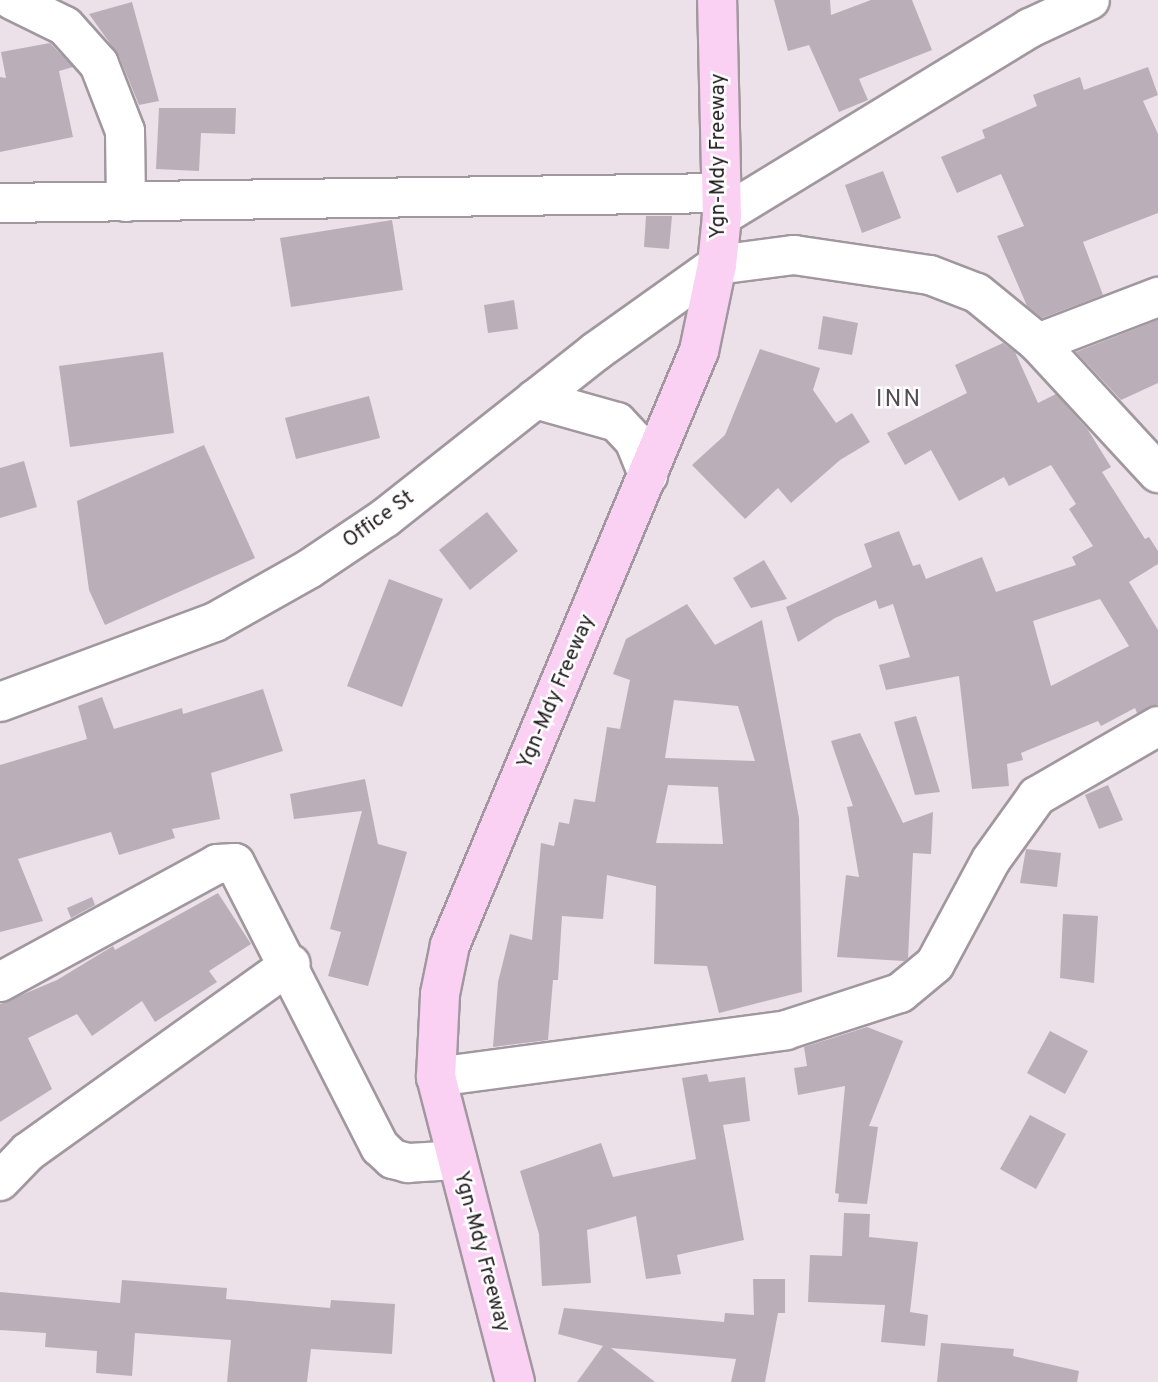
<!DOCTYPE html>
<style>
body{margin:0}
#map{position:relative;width:1158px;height:1382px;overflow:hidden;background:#ece0e9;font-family:Overpass,sans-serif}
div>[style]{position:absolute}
.building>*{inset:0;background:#baafb8}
.roads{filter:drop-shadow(2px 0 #a1979f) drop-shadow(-2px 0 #a1979f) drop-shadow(0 2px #a1979f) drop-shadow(0 -2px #a1979f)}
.minor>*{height:38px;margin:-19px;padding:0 19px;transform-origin:19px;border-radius:19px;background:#fff}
.major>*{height:38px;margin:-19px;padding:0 19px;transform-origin:19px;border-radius:19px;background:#fad1f3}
span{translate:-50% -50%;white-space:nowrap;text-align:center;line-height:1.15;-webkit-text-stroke:5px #fff;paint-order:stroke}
.street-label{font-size:21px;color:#201c1f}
.quarter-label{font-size:24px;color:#544a52;letter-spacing:2px}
</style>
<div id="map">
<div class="building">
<div style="clip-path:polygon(774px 0,830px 0,831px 15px,871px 0,912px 0,932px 50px,859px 79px,868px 100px,839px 112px,809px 45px,788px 51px)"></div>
<div style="clip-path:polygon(132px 2px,159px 101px,139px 105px,119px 56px,89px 14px)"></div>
<div style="clip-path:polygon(50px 43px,73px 67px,59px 71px,73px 137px,0 152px,0 77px,6px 78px,1px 52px)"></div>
<div style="clip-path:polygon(1148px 67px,1158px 95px,1143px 101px,1158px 134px,1158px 213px,1083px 242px,1103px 295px,1042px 318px,1027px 306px,997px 236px,1024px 226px,1001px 174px,957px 193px,941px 157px,985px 138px,982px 130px,1037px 106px,1033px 95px,1080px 77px,1084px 90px)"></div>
<div style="clip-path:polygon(159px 108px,236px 108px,235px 134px,201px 133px,199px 171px,156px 169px)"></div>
<div style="clip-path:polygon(883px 171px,901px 218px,862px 233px,845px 185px)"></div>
<div style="clip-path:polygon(646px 216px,672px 216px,669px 249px,644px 247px)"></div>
<div style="clip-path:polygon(392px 220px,403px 290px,291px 307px,280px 238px)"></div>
<div style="clip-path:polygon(514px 300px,518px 329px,488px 333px,484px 305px)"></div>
<div style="clip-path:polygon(823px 316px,858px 323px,852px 355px,818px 349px)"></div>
<div style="clip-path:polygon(1158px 320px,1158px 383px,1121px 400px,1076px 352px)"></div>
<div style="clip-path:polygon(evenodd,1003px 343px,1015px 352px,1038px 403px,1056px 394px,1088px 430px,1111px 467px,1102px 472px,1145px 539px,1149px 537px,1158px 551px,1158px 564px,1129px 582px,1158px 630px,1158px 704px,1137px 713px,1135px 708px,1101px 726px,1098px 721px,1021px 753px,1023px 760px,1007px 764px,1009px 786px,972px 789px,959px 676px,886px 690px,879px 665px,910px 657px,893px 604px,879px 609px,876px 600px,835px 618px,798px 642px,786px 607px,872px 567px,864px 544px,899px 531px,913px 566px,920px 564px,926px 579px,982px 557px,996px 592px,1076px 565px,1072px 557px,1093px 546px,1069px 509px,1076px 504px,1051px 465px,1009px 486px,1004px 477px,959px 501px,931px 450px,905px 465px,887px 433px,967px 393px,955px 365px,1003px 343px,1100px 599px,1129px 646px,1051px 686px,1033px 621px,1100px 599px)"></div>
<div style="clip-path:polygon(760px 349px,820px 368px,813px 390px,836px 423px,852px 413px,870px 442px,840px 460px,791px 503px,778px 488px,745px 519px,692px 465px,725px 435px)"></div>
<div style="clip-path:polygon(163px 352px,174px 433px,70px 447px,59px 366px)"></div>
<div style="clip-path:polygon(369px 396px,380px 438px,296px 459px,285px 418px)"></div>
<div style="clip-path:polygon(204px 445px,255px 558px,105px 625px,89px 590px,77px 501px)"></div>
<div style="clip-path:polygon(24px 461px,37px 507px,0 518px,0 468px)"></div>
<div style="clip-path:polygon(487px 512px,518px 551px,470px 590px,439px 550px)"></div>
<div style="clip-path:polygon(764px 560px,787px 599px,751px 608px,733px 578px)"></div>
<div style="clip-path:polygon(389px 579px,443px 599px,402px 707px,347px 686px)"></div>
<div style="clip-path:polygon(evenodd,687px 604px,715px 645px,762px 620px,799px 818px,802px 992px,719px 1013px,707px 966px,654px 964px,656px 886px,607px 875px,603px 919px,562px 916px,558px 980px,553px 980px,548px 1040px,493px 1047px,498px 982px,510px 934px,532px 940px,541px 843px,554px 846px,559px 822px,569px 824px,574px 799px,595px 802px,607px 727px,620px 729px,630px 680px,613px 674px,626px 639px,687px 604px,674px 700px,738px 706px,755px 761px,665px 758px,674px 700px,687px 604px,668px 785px,718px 787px,723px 844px,656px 843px,668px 785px)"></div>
<div style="clip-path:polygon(263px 689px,283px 751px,211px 773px,220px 819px,172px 829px,175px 838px,119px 855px,111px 832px,18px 859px,43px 921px,0 932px,0 765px,87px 739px,78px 706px,102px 697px,114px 729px,182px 708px,183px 714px)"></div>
<div style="clip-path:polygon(916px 716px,940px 792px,915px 795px,894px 722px)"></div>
<div style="clip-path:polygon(860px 733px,903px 823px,933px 812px,931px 854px,913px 853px,908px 958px,904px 961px,837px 957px,846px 875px,859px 877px,847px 807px,853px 806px,831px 741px)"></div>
<div style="clip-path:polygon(365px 779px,378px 844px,407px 852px,368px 986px,328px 976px,341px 932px,330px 929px,362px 811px,294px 819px,290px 794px)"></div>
<div style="clip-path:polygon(1108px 785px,1123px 820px,1099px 829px,1085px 795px)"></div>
<div style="clip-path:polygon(1026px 849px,1061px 853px,1057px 887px,1020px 883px)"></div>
<div style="clip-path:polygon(218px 893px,251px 944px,209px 971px,217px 982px,155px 1022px,142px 1001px,92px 1036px,77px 1014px,28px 1038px,52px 1089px,0 1122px,0 1004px,57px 980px,113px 946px,115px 950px)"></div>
<div style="clip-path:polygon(92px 897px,95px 905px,71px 918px,67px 908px)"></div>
<div style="clip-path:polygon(1063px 914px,1098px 916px,1094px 983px,1060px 978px)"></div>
<div style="clip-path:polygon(867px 1027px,903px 1041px,869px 1126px,878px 1127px,867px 1204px,838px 1202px,839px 1194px,835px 1193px,845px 1086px,798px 1095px,794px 1068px,807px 1066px,804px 1047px)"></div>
<div style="clip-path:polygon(1050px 1031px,1088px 1051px,1065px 1094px,1027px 1073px)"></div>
<div style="clip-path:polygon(707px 1074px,709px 1082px,745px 1077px,750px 1121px,723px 1125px,744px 1240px,677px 1255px,681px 1274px,646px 1279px,636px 1216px,587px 1230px,591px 1283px,542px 1286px,539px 1234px,520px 1171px,601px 1143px,613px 1177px,696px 1159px,682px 1078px)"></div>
<div style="clip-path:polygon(1030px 1115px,1066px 1134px,1036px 1189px,1000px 1169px)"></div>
<div style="clip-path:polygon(844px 1213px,870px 1214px,869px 1237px,918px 1242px,910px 1312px,928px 1315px,925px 1346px,881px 1342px,885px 1305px,808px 1302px,810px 1255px,842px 1256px)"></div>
<div style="clip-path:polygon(753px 1279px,785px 1279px,785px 1313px,778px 1313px,765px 1382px,731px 1382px,736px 1359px,611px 1348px,655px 1382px,577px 1382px,603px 1346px,558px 1334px,564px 1308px,724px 1322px,725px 1313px,754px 1315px)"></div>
<div style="clip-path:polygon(122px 1280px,227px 1288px,226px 1299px,330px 1308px,331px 1300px,395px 1304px,392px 1354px,311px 1349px,307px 1382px,227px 1382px,231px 1340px,135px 1333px,132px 1376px,96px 1373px,97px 1351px,45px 1347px,46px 1333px,0 1330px,0 1292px,120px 1303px)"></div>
<div style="clip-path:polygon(941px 1343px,1014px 1349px,1013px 1356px,1079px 1371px,1077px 1382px,937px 1382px)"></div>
</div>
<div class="roads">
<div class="minor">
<div style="left:12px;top:0;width:59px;rotate:26.1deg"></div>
<div style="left:65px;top:26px;width:51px;rotate:48.2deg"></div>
<div style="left:99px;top:64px;width:72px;rotate:68.8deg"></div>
<div style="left:125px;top:131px;width:71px;rotate:89.2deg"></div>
<div style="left:0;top:203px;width:722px;rotate:-0.79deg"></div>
<div style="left:722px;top:216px;width:361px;rotate:-31.4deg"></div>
<div style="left:1030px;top:28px;width:66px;rotate:-25deg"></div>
<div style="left:1038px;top:343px;width:129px;rotate:-21deg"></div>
<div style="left:535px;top:399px;width:85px;rotate:15.7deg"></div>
<div style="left:617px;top:422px;width:25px;rotate:47deg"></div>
<div style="left:634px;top:440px;width:38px;rotate:68deg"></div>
<div style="left:0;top:702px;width:229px;rotate:-20.4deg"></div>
<div style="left:215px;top:622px;width:108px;rotate:-29.4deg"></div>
<div style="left:309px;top:569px;width:92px;rotate:-33.9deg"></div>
<div style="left:385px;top:518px;width:268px;rotate:-38.3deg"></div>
<div style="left:595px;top:352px;width:150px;rotate:-35.5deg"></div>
<div style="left:717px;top:265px;width:78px;rotate:-7.4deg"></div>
<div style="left:794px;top:255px;width:137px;rotate:8.4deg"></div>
<div style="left:930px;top:275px;width:50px;rotate:21deg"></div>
<div style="left:977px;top:293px;width:79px;rotate:39.3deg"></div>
<div style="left:1038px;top:343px;width:177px;rotate:47.3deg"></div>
<div style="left:0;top:982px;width:247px;rotate:-28.5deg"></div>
<div style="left:217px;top:864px;width:18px;rotate:-3deg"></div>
<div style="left:235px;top:863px;width:319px;rotate:63deg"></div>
<div style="left:380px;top:1147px;width:18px;rotate:43deg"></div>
<div style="left:393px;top:1159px;width:16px;rotate:15deg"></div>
<div style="left:408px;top:1163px;width:49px;rotate:-3.5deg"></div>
<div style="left:436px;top:1077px;width:353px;rotate:-7.6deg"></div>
<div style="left:786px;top:1030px;width:120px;rotate:-18deg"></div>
<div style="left:900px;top:993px;width:45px;rotate:-39.6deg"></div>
<div style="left:935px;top:964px;width:118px;rotate:-61.7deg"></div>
<div style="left:991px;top:860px;width:79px;rotate:-54.3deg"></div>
<div style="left:1037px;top:796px;width:140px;rotate:-30deg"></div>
<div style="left:0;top:1181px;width:40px;rotate:-46deg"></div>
<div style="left:28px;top:1152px;width:323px;rotate:-35.6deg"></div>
</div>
<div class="major">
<div style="left:515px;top:1382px;width:315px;rotate:-104.5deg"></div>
<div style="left:436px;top:1077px;width:83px;rotate:-87.2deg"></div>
<div style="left:440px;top:994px;width:50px;rotate:-78.5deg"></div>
<div style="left:450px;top:945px;width:644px;rotate:-67.26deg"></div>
<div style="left:699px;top:351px;width:88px;rotate:-78.2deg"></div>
<div style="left:717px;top:265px;width:49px;rotate:-84.2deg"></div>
<div style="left:722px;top:216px;width:216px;rotate:-91.3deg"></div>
</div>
</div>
<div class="street-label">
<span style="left:719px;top:156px;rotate:-90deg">Ygn-Mdy Freeway</span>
<span style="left:379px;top:520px;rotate:-36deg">Office St</span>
<span style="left:557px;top:692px;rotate:-67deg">Ygn-Mdy Freeway</span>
<span style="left:481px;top:1252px;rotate:75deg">Ygn-Mdy Freeway</span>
</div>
<div class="quarter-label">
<span style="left:899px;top:401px">INN</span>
</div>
</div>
